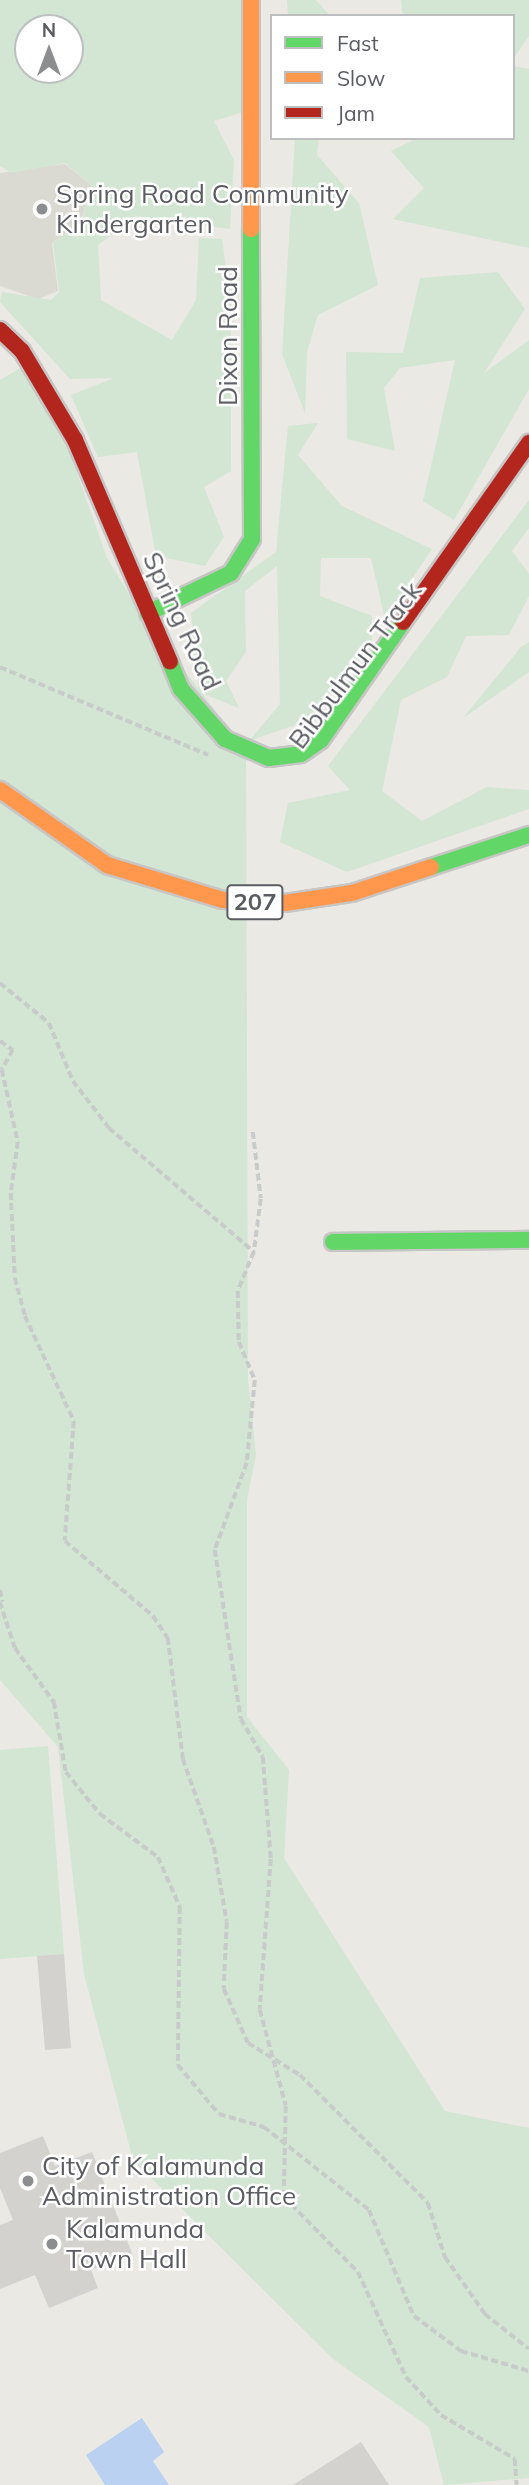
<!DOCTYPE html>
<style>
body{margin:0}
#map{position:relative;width:529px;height:2485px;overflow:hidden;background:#eae9e4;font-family:Mulish,sans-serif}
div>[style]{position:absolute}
.education>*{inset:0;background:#dad9d2}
.green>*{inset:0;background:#d3e5d3}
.water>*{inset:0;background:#bad1f1}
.building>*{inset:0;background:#d3d2cf}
.path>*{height:3.5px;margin-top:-1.75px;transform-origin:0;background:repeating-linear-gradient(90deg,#c7cbc9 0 7px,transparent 0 10.5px)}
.roads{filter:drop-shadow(2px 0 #c7c6c5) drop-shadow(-2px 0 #c7c6c5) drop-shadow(0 2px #c7c6c5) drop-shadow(0 -2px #c7c6c5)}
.fast>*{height:16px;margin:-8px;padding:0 8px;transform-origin:8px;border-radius:8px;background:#63d668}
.slow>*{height:16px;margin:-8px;padding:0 8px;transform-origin:8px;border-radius:8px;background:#ff974d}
.jam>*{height:16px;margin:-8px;padding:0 8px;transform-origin:8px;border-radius:8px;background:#b3261e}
.dots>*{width:19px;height:19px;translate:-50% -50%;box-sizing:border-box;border:4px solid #fff;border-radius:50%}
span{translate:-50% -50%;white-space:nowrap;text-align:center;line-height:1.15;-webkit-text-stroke:5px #fff;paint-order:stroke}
.shield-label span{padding:2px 5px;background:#fff;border:2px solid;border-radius:5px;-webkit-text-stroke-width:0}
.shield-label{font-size:24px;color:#5a5c61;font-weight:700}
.poi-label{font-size:26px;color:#5a5c61}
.left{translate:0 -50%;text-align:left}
.street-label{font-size:26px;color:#5a5c61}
.legend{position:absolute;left:270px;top:14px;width:245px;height:126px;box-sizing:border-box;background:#fff;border:2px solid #bdbec0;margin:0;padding:9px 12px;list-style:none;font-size:21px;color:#5a5c61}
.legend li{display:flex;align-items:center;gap:14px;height:35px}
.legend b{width:35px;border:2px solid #bdbec0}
.north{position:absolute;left:14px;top:14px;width:70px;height:70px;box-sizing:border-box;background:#fff;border:2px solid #bdbec0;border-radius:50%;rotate:0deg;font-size:19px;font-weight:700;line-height:28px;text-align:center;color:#5a5c61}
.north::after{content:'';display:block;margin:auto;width:24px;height:32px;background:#8c8d8f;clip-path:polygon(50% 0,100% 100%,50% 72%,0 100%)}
</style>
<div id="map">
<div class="education">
<div style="clip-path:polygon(65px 164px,91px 185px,77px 237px,64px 234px,52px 243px,58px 291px,38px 299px,0 286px,0 173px)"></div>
</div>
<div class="green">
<div style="clip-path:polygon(evenodd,0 0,243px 0,243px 112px,214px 121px,234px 160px,230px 229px,136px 216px,98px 245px,101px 300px,172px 340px,196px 300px,199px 238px,222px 239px,231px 303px,231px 471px,204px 487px,224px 537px,205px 566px,156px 556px,137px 452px,98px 457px,71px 395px,114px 378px,70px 379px,0 302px,2px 292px,51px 300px,59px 292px,53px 243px,64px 234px,78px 237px,91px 185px,65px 163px,12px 173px,0 166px,0 0,28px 28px,70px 28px,70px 70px,28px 70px,28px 28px)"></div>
<div style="clip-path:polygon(287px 0,316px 0,330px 16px,288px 16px)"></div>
<div style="clip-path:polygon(401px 0,529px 0,529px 36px,513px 59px,513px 16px,403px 16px)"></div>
<div style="clip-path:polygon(513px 66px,529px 69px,529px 248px,393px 219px,424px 188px,391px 151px,418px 138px,513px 138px)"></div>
<div style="clip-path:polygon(295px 138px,319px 138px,317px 155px,359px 203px,378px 285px,318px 315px,307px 352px,305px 413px,282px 354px)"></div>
<div style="clip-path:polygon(498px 272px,525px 309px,484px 373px,529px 340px,529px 389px,454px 520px,423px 501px,455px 360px,400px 368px,384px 388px,395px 451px,347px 439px,346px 352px,403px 353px,420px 278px)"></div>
<div style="clip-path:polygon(22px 367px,71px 456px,107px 558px,143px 617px,246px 750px,248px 1379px,256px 1455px,247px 1499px,247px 1717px,289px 1770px,284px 1858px,445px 2111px,529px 2128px,529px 2478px,444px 2485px,429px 2427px,333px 2359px,133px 2160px,84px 1974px,58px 1747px,0 1680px,0 380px)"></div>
<div style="clip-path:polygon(318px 423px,298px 455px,342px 506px,432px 549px,385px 619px,371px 558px,321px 558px,320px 596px,372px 616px,372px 647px,309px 720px,249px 741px,280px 704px,277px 566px,245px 591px,246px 652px,226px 681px,239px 708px,199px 692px,191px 613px,276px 552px,288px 426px)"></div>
<div style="clip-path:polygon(529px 500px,529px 528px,512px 551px,529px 574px,529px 596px,509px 635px,466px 636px,447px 677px,401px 700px,382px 791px,422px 821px,487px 787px,529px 790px,529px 809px,347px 872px,280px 842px,288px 803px,350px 790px,328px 766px)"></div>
<div style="clip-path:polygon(529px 642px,529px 672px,463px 718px,521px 647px)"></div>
<div style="clip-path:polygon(48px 1746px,64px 1954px,0 1959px,0 1750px)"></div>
</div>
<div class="water">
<div style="clip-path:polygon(142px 2418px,164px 2452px,153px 2461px,169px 2485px,105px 2485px,86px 2455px)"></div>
</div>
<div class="building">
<div style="clip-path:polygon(64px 1954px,71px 2048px,45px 2050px,37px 1956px)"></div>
<div style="clip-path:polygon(43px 2136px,55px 2166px,92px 2152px,132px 2253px,91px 2270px,98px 2288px,49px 2308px,35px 2275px,0 2289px,0 2225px,13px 2220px,0 2188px,0 2153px)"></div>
<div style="clip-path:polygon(361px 2442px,389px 2485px,293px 2485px)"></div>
</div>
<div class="path">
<div style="left:0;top:667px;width:226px;rotate:22.9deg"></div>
<div style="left:0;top:983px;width:63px;rotate:39.2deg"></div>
<div style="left:49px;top:1023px;width:63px;rotate:67.5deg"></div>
<div style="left:73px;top:1081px;width:59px;rotate:52.5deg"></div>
<div style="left:109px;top:1128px;width:191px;rotate:40.5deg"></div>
<div style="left:0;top:1041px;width:16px;rotate:35deg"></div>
<div style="left:13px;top:1050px;width:23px;rotate:119deg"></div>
<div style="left:2px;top:1070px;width:74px;rotate:77.5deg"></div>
<div style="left:18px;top:1142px;width:51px;rotate:97.8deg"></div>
<div style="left:11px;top:1193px;width:85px;rotate:87.3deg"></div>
<div style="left:15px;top:1278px;width:39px;rotate:75deg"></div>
<div style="left:25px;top:1316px;width:116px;rotate:65deg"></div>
<div style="left:74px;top:1421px;width:120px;rotate:94.3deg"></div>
<div style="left:65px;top:1541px;width:116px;rotate:40.4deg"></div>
<div style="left:153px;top:1616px;width:27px;rotate:56deg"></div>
<div style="left:168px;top:1638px;width:122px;rotate:82.9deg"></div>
<div style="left:183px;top:1759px;width:93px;rotate:70.6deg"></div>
<div style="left:214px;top:1847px;width:76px;rotate:80.2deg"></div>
<div style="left:227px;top:1922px;width:67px;rotate:92.6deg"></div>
<div style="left:224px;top:1989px;width:59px;rotate:66deg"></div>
<div style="left:248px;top:2043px;width:61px;rotate:31.6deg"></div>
<div style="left:300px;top:2075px;width:181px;rotate:45deg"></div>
<div style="left:428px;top:2203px;width:57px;rotate:72.5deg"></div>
<div style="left:445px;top:2257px;width:70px;rotate:54.9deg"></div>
<div style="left:485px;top:2314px;width:56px;rotate:38.5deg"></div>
<div style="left:253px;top:1132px;width:67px;rotate:83.2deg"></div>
<div style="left:261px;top:1199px;width:53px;rotate:97.5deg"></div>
<div style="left:254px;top:1252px;width:42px;rotate:112.3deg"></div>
<div style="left:238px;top:1291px;width:51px;rotate:88.9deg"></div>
<div style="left:239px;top:1342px;width:41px;rotate:67.2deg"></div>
<div style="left:255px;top:1380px;width:83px;rotate:95.5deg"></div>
<div style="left:247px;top:1463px;width:93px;rotate:110.2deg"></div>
<div style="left:215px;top:1550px;width:171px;rotate:81.3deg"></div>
<div style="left:241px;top:1719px;width:44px;rotate:59.9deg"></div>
<div style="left:263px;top:1757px;width:102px;rotate:85.5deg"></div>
<div style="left:271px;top:1859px;width:151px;rotate:94.2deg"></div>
<div style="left:260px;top:2010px;width:99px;rotate:74.8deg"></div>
<div style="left:286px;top:2106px;width:91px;rotate:91.3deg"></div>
<div style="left:284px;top:2197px;width:105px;rotate:45.4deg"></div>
<div style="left:358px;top:2272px;width:115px;rotate:65.4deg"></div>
<div style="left:406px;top:2377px;width:52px;rotate:47.4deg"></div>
<div style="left:441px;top:2415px;width:86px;rotate:30.7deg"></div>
<div style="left:515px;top:2459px;width:26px;rotate:86deg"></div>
<div style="left:0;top:1590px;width:12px;rotate:76deg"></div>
<div style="left:0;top:1602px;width:48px;rotate:71.9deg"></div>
<div style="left:15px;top:1648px;width:67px;rotate:54.2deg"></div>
<div style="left:54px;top:1702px;width:71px;rotate:80.3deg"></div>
<div style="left:66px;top:1772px;width:54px;rotate:51deg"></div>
<div style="left:100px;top:1814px;width:72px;rotate:36.6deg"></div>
<div style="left:158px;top:1857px;width:55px;rotate:66.3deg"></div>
<div style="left:180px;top:1907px;width:158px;rotate:90.7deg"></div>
<div style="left:178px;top:2065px;width:64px;rotate:50.1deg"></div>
<div style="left:219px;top:2114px;width:47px;rotate:16.1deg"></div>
<div style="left:264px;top:2127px;width:134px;rotate:38.3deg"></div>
<div style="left:369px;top:2210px;width:115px;rotate:67deg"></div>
<div style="left:414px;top:2316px;width:59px;rotate:36.7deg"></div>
<div style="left:461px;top:2351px;width:71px;rotate:16.4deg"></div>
</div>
<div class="roads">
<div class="fast">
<div style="left:148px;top:613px;width:92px;rotate:-25.7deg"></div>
<div style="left:231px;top:573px;width:40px;rotate:-58deg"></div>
<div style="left:252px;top:539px;width:310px;rotate:-90.2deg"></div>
<div style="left:170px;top:662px;width:29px;rotate:68deg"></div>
<div style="left:181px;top:689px;width:67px;rotate:48.7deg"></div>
<div style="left:225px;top:739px;width:48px;rotate:23.4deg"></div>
<div style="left:269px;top:758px;width:32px;rotate:-7deg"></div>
<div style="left:301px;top:754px;width:24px;rotate:-35deg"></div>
<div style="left:321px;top:740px;width:144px;rotate:-55.2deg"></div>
<div style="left:431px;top:867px;width:103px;rotate:-18.1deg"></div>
<div style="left:333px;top:1242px;width:196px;rotate:-0.6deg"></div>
</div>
<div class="slow">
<div style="left:251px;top:0;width:229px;rotate:90deg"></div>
<div style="left:0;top:790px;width:131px;rotate:35deg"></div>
<div style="left:107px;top:865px;width:121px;rotate:16.8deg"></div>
<div style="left:223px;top:900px;width:62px;rotate:2.8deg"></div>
<div style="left:285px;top:903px;width:68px;rotate:-8.5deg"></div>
<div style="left:352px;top:893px;width:83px;rotate:-18.2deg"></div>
</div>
<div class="jam">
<div style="left:0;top:330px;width:30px;rotate:44deg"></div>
<div style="left:22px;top:351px;width:104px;rotate:59.2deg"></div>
<div style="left:75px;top:440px;width:241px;rotate:66.8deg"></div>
<div style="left:403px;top:622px;width:219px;rotate:-54.9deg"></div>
</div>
</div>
<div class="dots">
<div style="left:42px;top:209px;background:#8c8d8f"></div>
<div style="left:28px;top:2181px;background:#8c8d8f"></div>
<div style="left:52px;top:2244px;background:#8c8d8f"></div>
</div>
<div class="shield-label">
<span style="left:255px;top:902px">207</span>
</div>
<div class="poi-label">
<span class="left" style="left:56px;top:209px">Spring Road Community<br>Kindergarten</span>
<span class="left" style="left:42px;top:2181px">City of Kalamunda<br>Administration Office</span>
<span class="left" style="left:66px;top:2244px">Kalamunda<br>Town Hall</span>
</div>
<div class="street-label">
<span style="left:228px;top:336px;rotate:-90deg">Dixon Road</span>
<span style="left:182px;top:621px;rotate:65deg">Spring Road</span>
<span style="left:355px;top:665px;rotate:-53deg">Bibbulmun Track</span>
</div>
<ul class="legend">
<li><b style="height:9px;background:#63d668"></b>Fast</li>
<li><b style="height:9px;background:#ff974d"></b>Slow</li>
<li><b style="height:9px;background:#b3261e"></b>Jam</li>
</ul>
<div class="north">N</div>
</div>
